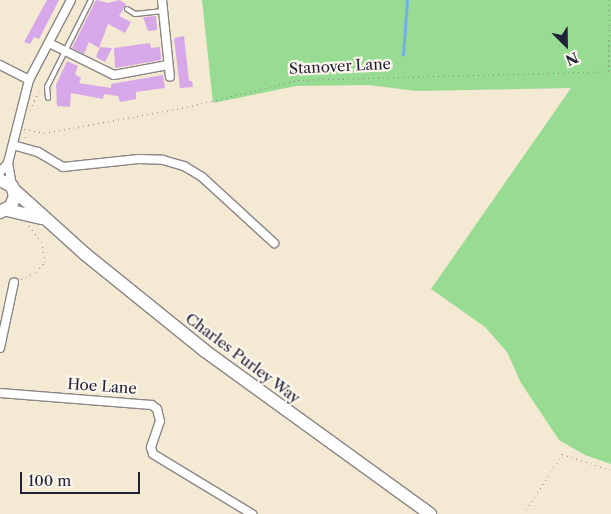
<!DOCTYPE html>
<style>
body{margin:0}
#map{position:relative;width:611px;height:514px;overflow:hidden;background:#f4e9d2;font-family:"Libre Caslon Text",serif}
div>[style]{position:absolute}
.green>*{inset:0;background:#98dc94}
.stream>*{height:2.5px;margin:-1.25px;padding:0 1.25px;transform-origin:1.25px;border-radius:1.25px;background:#74afe5}
.building>*{inset:0;background:#d7a8e9}
.path>*{height:1px;margin-top:-0.5px;transform-origin:0;background:repeating-linear-gradient(90deg,#8b8686 0 1px,transparent 0 5px)}
.roads{filter:drop-shadow(1px 0 #8b8686) drop-shadow(-1px 0 #8b8686) drop-shadow(0 1px #8b8686) drop-shadow(0 -1px #8b8686)}
.service>*{height:4px;margin:-2px;padding:0 2px;transform-origin:2px;border-radius:2px;background:#fff}
.minor>*{height:8px;margin:-4px;padding:0 4px;transform-origin:4px;border-radius:4px;background:#fff}
.primary>*{height:12px;margin:-6px;padding:0 6px;transform-origin:6px;border-radius:6px;background:#fff}
span{translate:-50% -50%;white-space:nowrap;text-align:center;line-height:1.15;-webkit-text-stroke:4.5px #fbf7ec;paint-order:stroke}
.street-label{font-size:15px;color:#22223b}
.north{position:absolute;left:541px;top:20px;width:50px;height:50px;-webkit-text-stroke:4px #fbf7ec;paint-order:stroke;rotate:157deg;font-size:14px;font-weight:700;line-height:20px;text-align:center;color:#22223b}
.north::after{content:'';display:block;margin:auto;width:18px;height:22px;background:#22223b;clip-path:polygon(50% 0,100% 100%,50% 72%,0 100%)}
.scale{position:absolute;left:20px;top:472px;width:120px;height:22px;box-sizing:border-box;border:2px solid #22223b;border-top:0;padding-left:6px;font-size:15px;line-height:18px;white-space:nowrap;color:#22223b;-webkit-text-stroke:4px #fbf7ec;paint-order:stroke}
</style>
<div id="map">
<div class="green">
<div style="clip-path:polygon(202px 0,611px 0,611px 464px,585px 455px,559px 440px,521px 383px,507px 352px,485px 327px,431px 289px,571px 88px,416px 91px,369px 85px,296px 86px,213px 103px)"></div>
</div>
<div class="stream">
<div style="left:403px;top:55px;width:55px;rotate:-85.8deg"></div>
</div>
<div class="building">
<div style="clip-path:polygon(47px 0,59px 0,39px 39px,34px 37px,30px 44px,24px 42px)"></div>
<div style="clip-path:polygon(96px 0,108px 3px,119px 0,126px 4px,119px 16px,131px 22px,125px 33px,108px 24px,99px 48px,89px 42px,84px 54px,72px 48px)"></div>
<div style="clip-path:polygon(156px 16px,157px 30px,148px 31px,143px 17px)"></div>
<div style="clip-path:polygon(184px 36px,189px 81px,192px 81px,193px 87px,180px 88px,174px 38px)"></div>
<div style="clip-path:polygon(150px 43px,151px 48px,160px 47px,161px 60px,115px 68px,114px 48px)"></div>
<div style="clip-path:polygon(100px 47px,112px 48px,105px 62px,96px 57px)"></div>
<div style="clip-path:polygon(67px 61px,78px 66px,75px 74px,81px 78px,79px 83px,111px 88px,111px 84px,163px 75px,165px 88px,136px 92px,136px 99px,120px 102px,118px 96px,104px 94px,103px 99px,71px 93px,70px 107px,57px 106px,56px 85px)"></div>
</div>
<div class="path">
<div style="left:609px;top:0;width:70px;rotate:90deg"></div>
<div style="left:30px;top:110px;width:25px;rotate:-64deg"></div>
<div style="left:24px;top:129px;width:20px;rotate:11deg"></div>
<div style="left:44px;top:133px;width:145px;rotate:-10.3deg"></div>
<div style="left:187px;top:107px;width:114px;rotate:-13.7deg"></div>
<div style="left:298px;top:80px;width:313px;rotate:-1.6deg"></div>
<div style="left:24px;top:132px;width:8px;rotate:76deg"></div>
<div style="left:21px;top:279px;width:17px;rotate:-25deg"></div>
<div style="left:36px;top:272px;width:13px;rotate:-48deg"></div>
<div style="left:45px;top:262px;width:20px;rotate:-99deg"></div>
<div style="left:42px;top:242px;width:21px;rotate:-129deg"></div>
<div style="left:524px;top:514px;width:71px;rotate:-57.7deg"></div>
<div style="left:562px;top:454px;width:52px;rotate:18.1deg"></div>
</div>
<div class="roads">
<div class="service">
<div style="left:127px;top:9px;width:9px;rotate:32deg"></div>
<div style="left:135px;top:14px;width:28px;rotate:-6deg"></div>
<div style="left:48px;top:98px;width:11px;rotate:-95deg"></div>
<div style="left:47px;top:87px;width:97px;rotate:-63.2deg"></div>
</div>
<div class="minor">
<div style="left:162px;top:0;width:77px;rotate:84.1deg"></div>
<div style="left:49px;top:43px;width:72px;rotate:26.2deg"></div>
<div style="left:114px;top:75px;width:55px;rotate:-10.5deg"></div>
<div style="left:0;top:65px;width:33px;rotate:27deg"></div>
<div style="left:13px;top:145px;width:26px;rotate:16deg"></div>
<div style="left:38px;top:152px;width:29px;rotate:31deg"></div>
<div style="left:63px;top:167px;width:76px;rotate:-6deg"></div>
<div style="left:139px;top:159px;width:24px;rotate:2deg"></div>
<div style="left:163px;top:160px;width:22px;rotate:16deg"></div>
<div style="left:184px;top:166px;width:21px;rotate:31deg"></div>
<div style="left:202px;top:177px;width:98px;rotate:42.5deg"></div>
<div style="left:8px;top:163px;width:23px;rotate:80deg"></div>
<div style="left:0;top:172px;width:12px;rotate:-48deg"></div>
<div style="left:8px;top:163px;width:86px;rotate:-75.8deg"></div>
<div style="left:29px;top:80px;width:90px;rotate:-62.3deg"></div>
<div style="left:0;top:348px;width:67px;rotate:-78deg"></div>
<div style="left:0;top:393px;width:152px;rotate:4.5deg"></div>
<div style="left:152px;top:405px;width:6px;rotate:39deg"></div>
<div style="left:157px;top:409px;width:12px;rotate:76deg"></div>
<div style="left:160px;top:421px;width:28px;rotate:109deg"></div>
<div style="left:151px;top:447px;width:7px;rotate:74deg"></div>
<div style="left:153px;top:454px;width:116px;rotate:31.2deg"></div>
</div>
<div class="primary">
<div style="left:0;top:180px;width:13px;rotate:27deg"></div>
<div style="left:12px;top:186px;width:10px;rotate:73deg"></div>
<div style="left:15px;top:196px;width:11px;rotate:112deg"></div>
<div style="left:11px;top:206px;width:13px;rotate:151deg"></div>
<div style="left:14px;top:190px;width:96px;rotate:42deg"></div>
<div style="left:85px;top:254px;width:154px;rotate:38.9deg"></div>
<div style="left:205px;top:351px;width:278px;rotate:35.9deg"></div>
<div style="left:7px;top:210px;width:36px;rotate:13deg"></div>
</div>
</div>
<div class="street-label">
<span style="left:340px;top:66px;rotate:-3deg">Stanover Lane</span>
<span style="left:243px;top:358px;rotate:37deg">Charles Purley Way</span>
<span style="left:102px;top:386px;rotate:4deg">Hoe Lane</span>
</div>
<div class="north">N</div>
<div class="scale">100 m</div>
</div>
